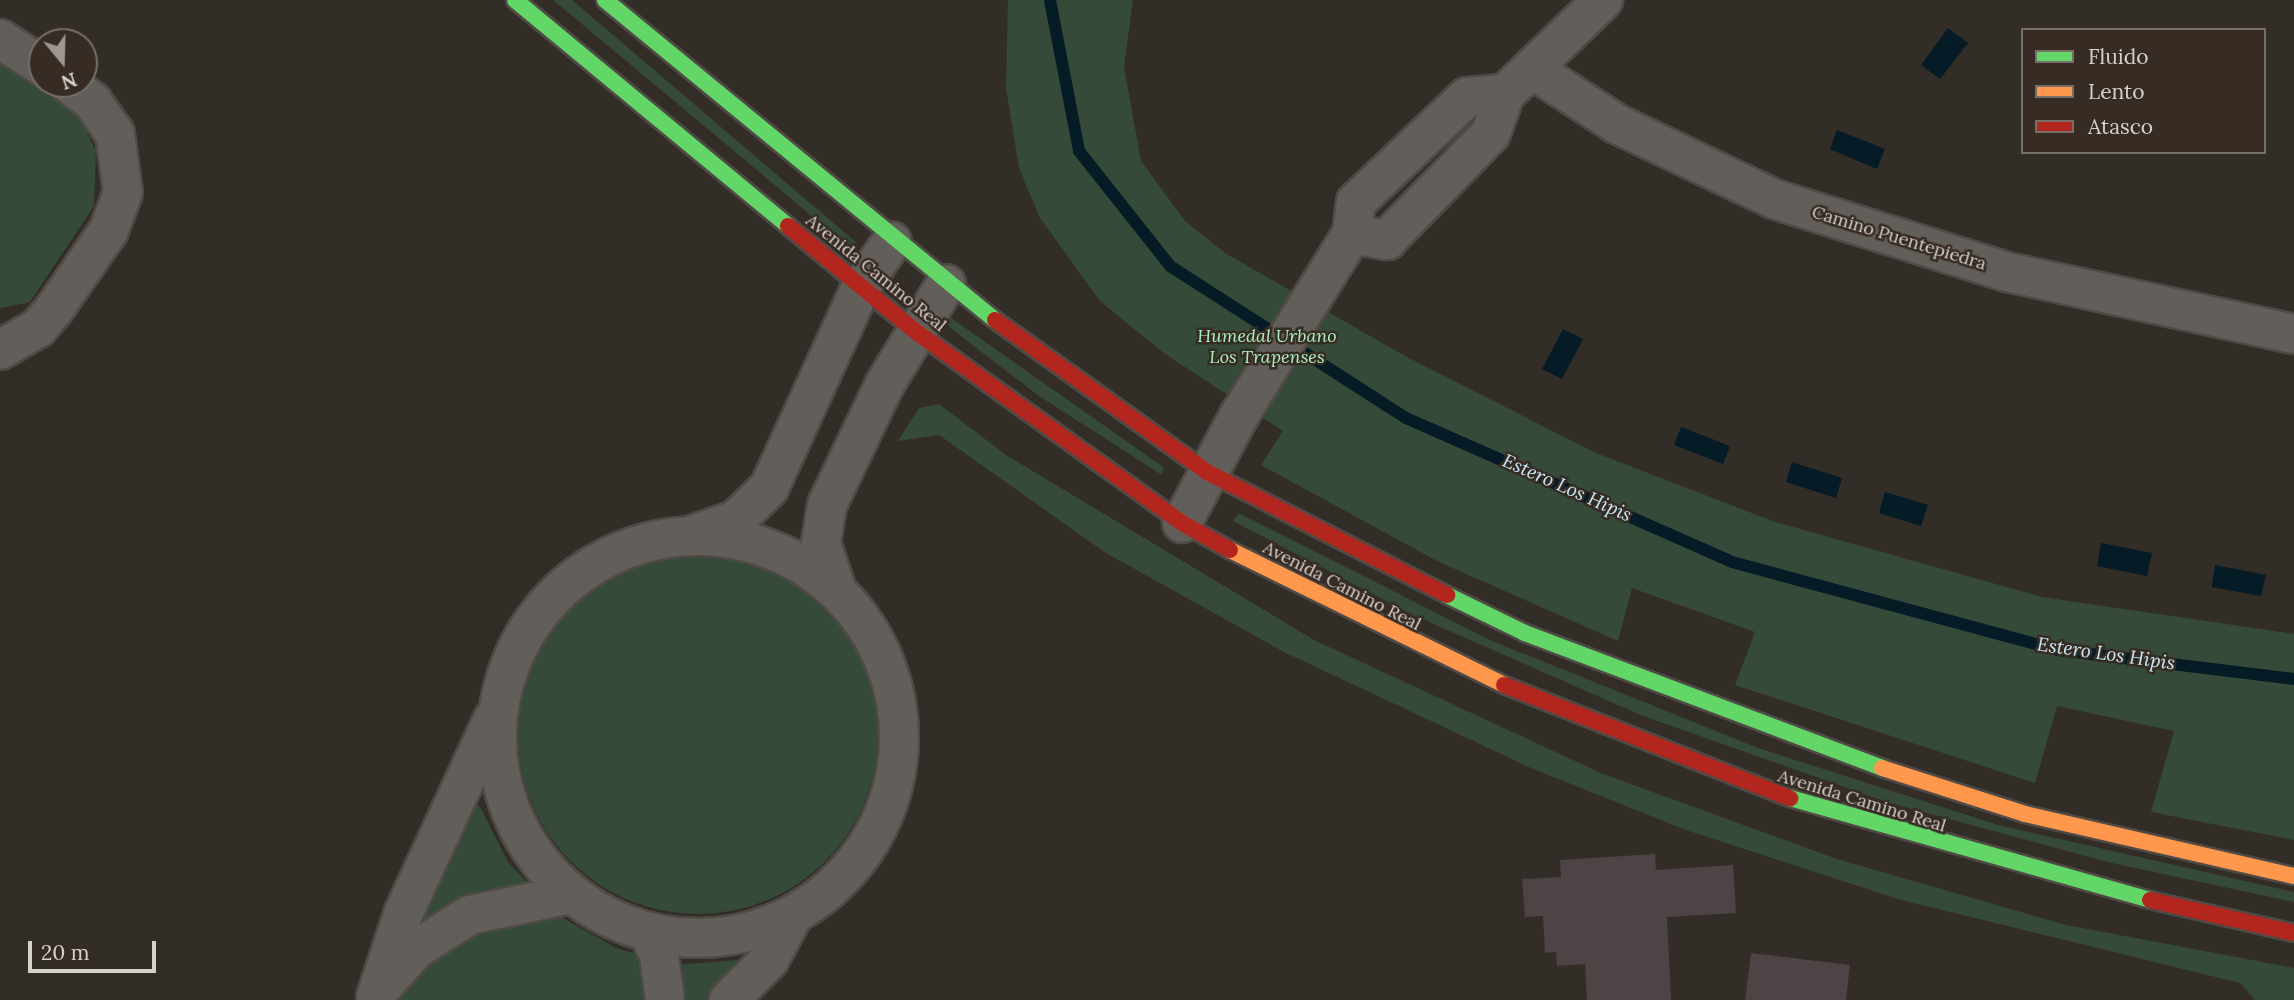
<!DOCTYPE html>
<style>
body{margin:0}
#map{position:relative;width:2294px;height:1000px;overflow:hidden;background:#332d28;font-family:Lora,serif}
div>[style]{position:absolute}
.green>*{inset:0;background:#354a39}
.round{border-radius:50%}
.water>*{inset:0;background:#051b25}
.stream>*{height:12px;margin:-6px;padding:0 6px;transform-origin:6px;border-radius:6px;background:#051b25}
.building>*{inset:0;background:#4e4345}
.roads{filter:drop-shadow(2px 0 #4f4a46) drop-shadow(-2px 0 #4f4a46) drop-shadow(0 2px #4f4a46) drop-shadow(0 -2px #4f4a46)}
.street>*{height:38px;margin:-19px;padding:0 19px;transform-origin:19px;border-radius:19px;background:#625e5a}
.street>.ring{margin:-19px;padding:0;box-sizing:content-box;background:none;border:38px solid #625e5a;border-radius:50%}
.fast>*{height:16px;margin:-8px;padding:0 8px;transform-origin:8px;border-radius:8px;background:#63d668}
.slow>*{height:16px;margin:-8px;padding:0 8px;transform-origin:8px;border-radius:8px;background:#ff974d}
.jam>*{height:16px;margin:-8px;padding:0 8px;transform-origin:8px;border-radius:8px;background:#b3261e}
span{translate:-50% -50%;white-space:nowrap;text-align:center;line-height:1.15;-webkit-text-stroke:5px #372c24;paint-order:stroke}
.street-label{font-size:18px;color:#d8d0cb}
.park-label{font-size:18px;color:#abf0bc;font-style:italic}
.water-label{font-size:19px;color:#c9e9f9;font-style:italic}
.legend{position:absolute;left:2021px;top:28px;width:245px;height:126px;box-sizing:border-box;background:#372c24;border:2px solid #776e67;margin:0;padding:9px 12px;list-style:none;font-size:21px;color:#d8d0cb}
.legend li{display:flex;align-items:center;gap:14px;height:35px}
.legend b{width:35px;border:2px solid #776e67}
.north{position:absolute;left:28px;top:28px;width:70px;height:70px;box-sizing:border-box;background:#372c24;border:2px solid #776e67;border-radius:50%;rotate:161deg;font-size:19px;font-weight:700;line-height:28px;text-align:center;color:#d8d0cb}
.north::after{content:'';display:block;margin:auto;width:24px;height:32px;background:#9e9792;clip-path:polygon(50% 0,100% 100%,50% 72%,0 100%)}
.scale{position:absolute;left:28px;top:941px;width:128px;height:32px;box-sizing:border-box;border:4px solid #d8d0cb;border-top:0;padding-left:9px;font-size:21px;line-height:24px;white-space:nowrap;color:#d8d0cb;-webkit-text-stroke:5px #372c24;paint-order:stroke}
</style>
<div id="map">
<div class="green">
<div style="clip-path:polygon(553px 0,572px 0,857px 243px,849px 247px)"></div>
<div style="clip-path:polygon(1008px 0,1133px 0,1124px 67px,1141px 161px,1185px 221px,1225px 253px,1405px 356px,1596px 453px,1775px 522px,2042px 597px,2294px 634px,2294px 840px,2151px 812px,2174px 731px,2057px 706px,2035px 783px,1735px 685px,1755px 632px,1632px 588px,1618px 641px,1437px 561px,1261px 465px,1283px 431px,1165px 354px,1100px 301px,1040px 218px,1019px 168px,1006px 88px)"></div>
<div style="clip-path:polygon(0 57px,80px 119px,96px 151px,94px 206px,30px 302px,0 308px)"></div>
<div style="clip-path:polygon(947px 315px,1163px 467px,1162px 475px,1039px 396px,949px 327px)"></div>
<div style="clip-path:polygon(939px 404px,1006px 455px,1314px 640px,1603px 774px,1837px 859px,2066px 925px,2294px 968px,2294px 1000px,2255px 1000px,2240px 983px,1898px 899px,1686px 830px,1531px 768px,1284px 652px,1106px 553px,939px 435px,898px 441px,919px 408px)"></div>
<div style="clip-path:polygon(1239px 513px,1492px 641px,1758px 748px,1998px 825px,2294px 892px,2294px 902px,2112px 863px,1890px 803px,1643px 716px,1413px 615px,1233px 521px)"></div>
<div class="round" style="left:518px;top:554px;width:360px;height:360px"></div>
<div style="clip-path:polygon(469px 799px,480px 807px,508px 862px,558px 915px,616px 948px,675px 965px,737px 960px,737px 974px,707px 1000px,388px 1000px)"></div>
</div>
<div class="water">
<div style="clip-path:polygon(1948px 28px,1968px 43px,1940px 79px,1921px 65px)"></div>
<div style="clip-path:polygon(1837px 130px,1885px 149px,1877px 169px,1830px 149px)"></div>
<div style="clip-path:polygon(1563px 329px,1583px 339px,1562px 379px,1542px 369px)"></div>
<div style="clip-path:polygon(1681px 427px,1730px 446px,1723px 464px,1674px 445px)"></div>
<div style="clip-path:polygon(1792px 462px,1842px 478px,1836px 498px,1786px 482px)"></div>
<div style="clip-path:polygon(1885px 492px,1928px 505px,1921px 526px,1879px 513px)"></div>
<div style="clip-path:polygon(2101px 543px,2152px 553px,2147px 576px,2097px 566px)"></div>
<div style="clip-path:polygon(2215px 565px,2266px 575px,2261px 596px,2212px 587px)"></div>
</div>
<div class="stream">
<div style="left:1050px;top:0;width:154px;rotate:79.1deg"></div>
<div style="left:1079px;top:151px;width:147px;rotate:51.6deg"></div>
<div style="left:1170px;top:266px;width:281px;rotate:32.8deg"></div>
<div style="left:1406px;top:418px;width:356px;rotate:23.8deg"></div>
<div style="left:1732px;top:562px;width:338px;rotate:15.1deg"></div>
<div style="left:2058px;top:650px;width:238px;rotate:7deg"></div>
</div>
<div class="building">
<div style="clip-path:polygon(1655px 854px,1656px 870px,1733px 865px,1736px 913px,1667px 917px,1671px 1000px,1587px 1000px,1585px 964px,1557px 966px,1556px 952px,1545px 953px,1543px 916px,1525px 917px,1522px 879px,1561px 877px,1560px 860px)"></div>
<div style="clip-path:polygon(1751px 953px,1850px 965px,1846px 1000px,1745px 1000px)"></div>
</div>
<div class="roads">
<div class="street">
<div style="left:0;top:39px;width:50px;rotate:32.7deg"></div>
<div style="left:1532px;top:69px;width:101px;rotate:32.9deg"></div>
<div style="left:1617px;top:124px;width:174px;rotate:25.5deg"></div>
<div style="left:1774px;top:199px;width:244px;rotate:17.4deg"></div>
<div style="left:2007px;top:272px;width:294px;rotate:12.2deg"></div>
<div style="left:1352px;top:234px;width:36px;rotate:10deg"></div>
<div style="left:1387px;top:240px;width:149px;rotate:-45.8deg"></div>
<div style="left:1491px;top:133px;width:41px;rotate:-70.3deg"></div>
<div style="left:1505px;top:94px;width:136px;rotate:-43.8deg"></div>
<div style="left:0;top:350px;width:44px;rotate:-30.1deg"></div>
<div style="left:38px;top:328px;width:23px;rotate:-49deg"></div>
<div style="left:53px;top:311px;width:98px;rotate:-55.3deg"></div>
<div style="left:109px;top:230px;width:40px;rotate:-69.8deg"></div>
<div style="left:123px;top:192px;width:59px;rotate:-97.9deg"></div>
<div style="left:115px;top:134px;width:39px;rotate:-125deg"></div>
<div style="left:93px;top:102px;width:30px;rotate:-143deg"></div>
<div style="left:1182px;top:523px;width:121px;rotate:-62deg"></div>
<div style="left:1239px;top:416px;width:214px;rotate:-58.2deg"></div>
<div style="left:1352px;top:234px;width:32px;rotate:-83deg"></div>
<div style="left:1356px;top:202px;width:153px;rotate:-43.4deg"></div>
<div style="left:1467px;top:97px;width:38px;rotate:-5deg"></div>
<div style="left:695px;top:534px;width:43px;rotate:-18.9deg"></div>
<div style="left:736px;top:520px;width:46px;rotate:-44.1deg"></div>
<div style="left:769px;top:488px;width:221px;rotate:-65.4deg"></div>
<div style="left:861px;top:287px;width:55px;rotate:-56deg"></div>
<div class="ring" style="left:497px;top:536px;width:364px;height:364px"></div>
<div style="left:837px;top:591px;width:51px;rotate:-108.4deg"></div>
<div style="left:821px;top:543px;width:38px;rotate:-81deg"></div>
<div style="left:827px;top:505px;width:134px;rotate:-64.4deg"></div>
<div style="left:885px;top:384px;width:117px;rotate:-58.6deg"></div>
<div style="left:648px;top:932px;width:25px;rotate:64deg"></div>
<div style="left:659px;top:955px;width:45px;rotate:82.4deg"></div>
<div style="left:385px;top:984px;width:47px;rotate:-48.5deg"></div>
<div style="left:416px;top:949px;width:64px;rotate:-32.2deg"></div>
<div style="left:470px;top:915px;width:103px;rotate:-11.7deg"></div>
<div style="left:376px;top:997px;width:89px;rotate:-71.8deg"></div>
<div style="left:404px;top:912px;width:213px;rotate:-65.2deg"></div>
<div style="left:729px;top:1000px;width:57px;rotate:-45deg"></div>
<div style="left:769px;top:960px;width:52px;rotate:-61.5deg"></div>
</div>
<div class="fast">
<div style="left:515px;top:0;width:354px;rotate:39.6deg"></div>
<div style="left:605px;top:0;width:504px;rotate:39.37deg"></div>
<div style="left:1447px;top:595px;width:87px;rotate:26deg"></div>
<div style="left:1525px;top:633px;width:382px;rotate:20.7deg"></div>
<div style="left:1790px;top:798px;width:374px;rotate:15.8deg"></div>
</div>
<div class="slow">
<div style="left:1230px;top:550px;width:305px;rotate:26.2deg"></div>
<div style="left:1882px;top:768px;width:150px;rotate:17.8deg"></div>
<div style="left:2025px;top:814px;width:276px;rotate:13deg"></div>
</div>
<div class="jam">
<div style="left:788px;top:226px;width:165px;rotate:39.6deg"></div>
<div style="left:915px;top:331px;width:329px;rotate:35.7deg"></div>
<div style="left:1182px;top:523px;width:55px;rotate:29.4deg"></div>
<div style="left:995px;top:320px;width:261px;rotate:35.6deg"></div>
<div style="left:1207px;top:472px;width:270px;rotate:27.1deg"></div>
<div style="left:1504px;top:685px;width:308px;rotate:21.6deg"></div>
<div style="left:2150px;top:900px;width:148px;rotate:12.9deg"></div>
</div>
</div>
<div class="street-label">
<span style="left:1899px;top:238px;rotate:17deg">Camino Puentepiedra</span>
<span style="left:876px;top:273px;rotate:39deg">Avenida Camino Real</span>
<span style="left:1342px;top:586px;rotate:27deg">Avenida Camino Real</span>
<span style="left:1862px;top:801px;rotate:17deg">Avenida Camino Real</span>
</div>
<div class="park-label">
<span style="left:1267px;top:347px">Humedal Urbano<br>Los Trapenses</span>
</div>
<div class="water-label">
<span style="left:1567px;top:488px;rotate:24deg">Estero Los Hipis</span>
<span style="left:2106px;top:654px;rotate:8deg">Estero Los Hipis</span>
</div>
<ul class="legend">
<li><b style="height:9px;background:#63d668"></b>Fluido</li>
<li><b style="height:9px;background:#ff974d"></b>Lento</li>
<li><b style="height:9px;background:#b3261e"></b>Atasco</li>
</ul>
<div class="north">N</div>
<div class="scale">20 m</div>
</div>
